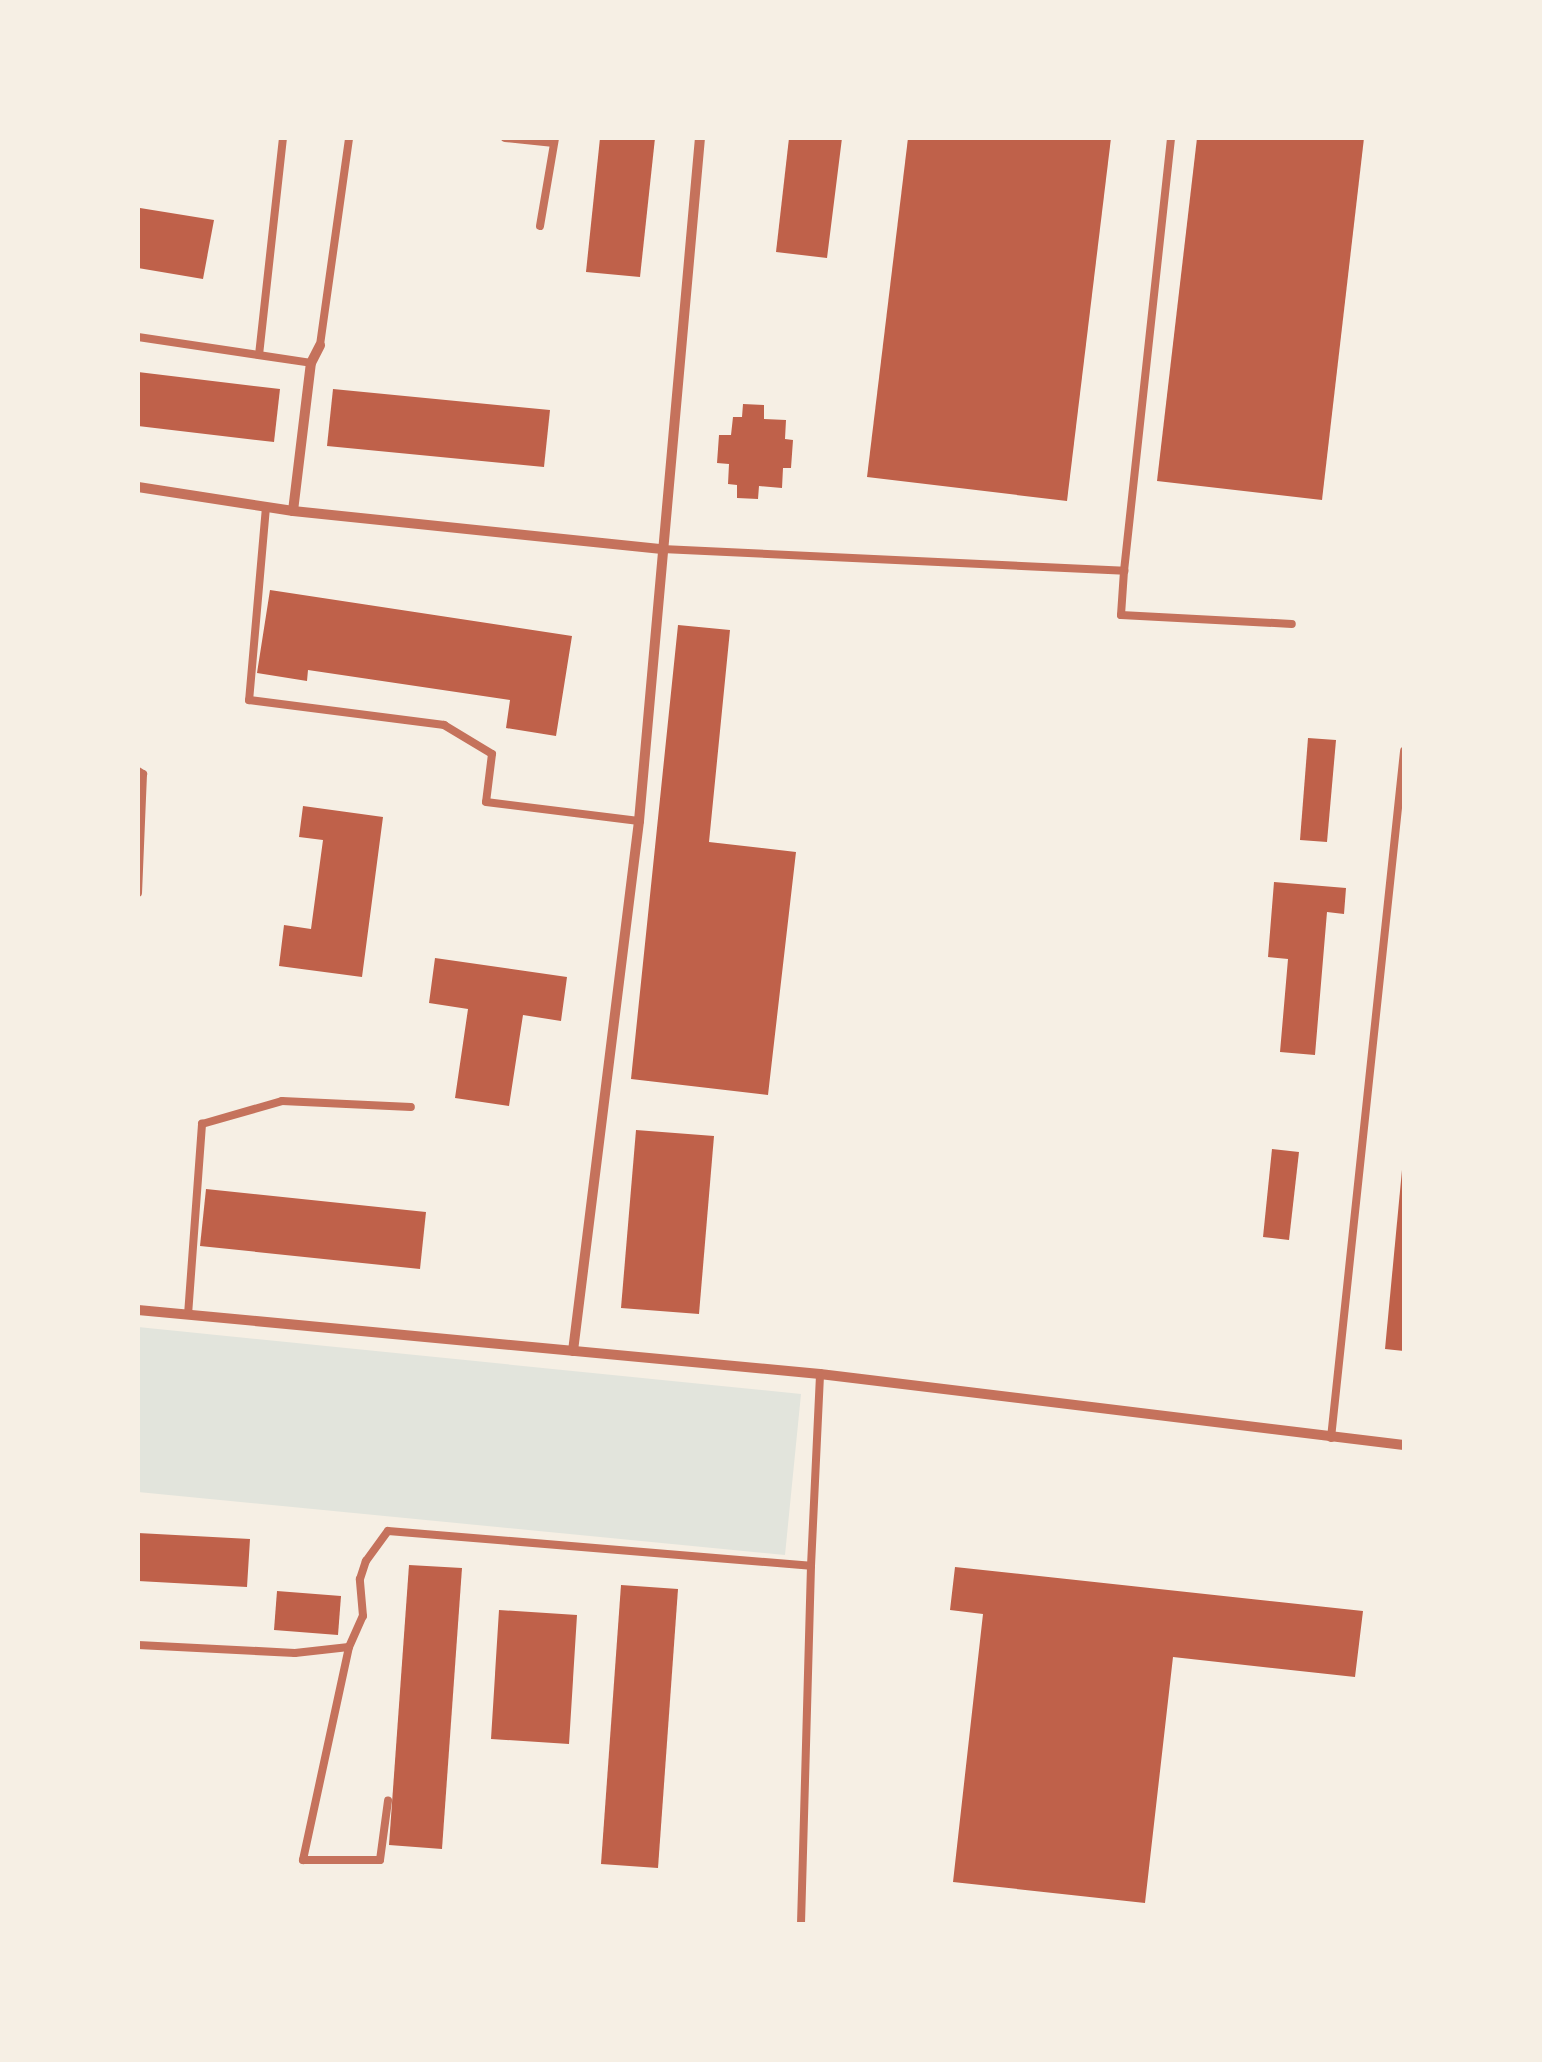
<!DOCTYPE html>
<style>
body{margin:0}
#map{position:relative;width:1542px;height:2062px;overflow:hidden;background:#f6efe4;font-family:"Fira Sans Condensed",sans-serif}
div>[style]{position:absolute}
.green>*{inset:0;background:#e2e4dc}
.building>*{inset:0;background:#bf614a}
.service>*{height:8px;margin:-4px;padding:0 4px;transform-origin:4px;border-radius:4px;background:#c5725c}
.minor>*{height:10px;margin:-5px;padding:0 5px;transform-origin:5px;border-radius:5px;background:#c5725c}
span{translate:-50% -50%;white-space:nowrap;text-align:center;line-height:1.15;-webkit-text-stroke:10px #f6efe4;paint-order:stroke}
.frame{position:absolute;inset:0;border:140px solid #f6efe4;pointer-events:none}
</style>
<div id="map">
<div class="green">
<div style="clip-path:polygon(138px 1327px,801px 1394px,785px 1555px,138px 1492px)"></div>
</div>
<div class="building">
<div style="clip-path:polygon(600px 138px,655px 138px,640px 277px,586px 272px)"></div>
<div style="clip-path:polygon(789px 138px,842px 138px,827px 258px,776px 252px)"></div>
<div style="clip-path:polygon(908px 138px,1111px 138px,1067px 501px,867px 477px)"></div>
<div style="clip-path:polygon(1197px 138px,1364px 138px,1322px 500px,1157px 481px)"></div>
<div style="clip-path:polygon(140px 208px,214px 220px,203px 279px,138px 268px)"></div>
<div style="clip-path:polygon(138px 372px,280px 389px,274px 442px,138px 426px)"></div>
<div style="clip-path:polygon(333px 389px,550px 410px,544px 467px,327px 446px)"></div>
<div style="clip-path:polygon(743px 404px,764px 405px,764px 419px,786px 420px,785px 439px,793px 440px,791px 468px,783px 468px,782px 488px,759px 486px,758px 499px,737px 498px,737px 485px,728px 484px,729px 464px,717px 463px,719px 435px,731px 435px,733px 417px,742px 417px)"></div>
<div style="clip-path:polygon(270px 590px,572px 636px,556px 736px,506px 728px,510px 700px,308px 670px,307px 681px,257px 673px)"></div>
<div style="clip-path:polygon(678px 625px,730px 630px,709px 842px,796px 852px,768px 1095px,631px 1079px)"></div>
<div style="clip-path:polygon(1308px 738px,1336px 740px,1327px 842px,1300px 840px)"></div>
<div style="clip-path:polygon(303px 806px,383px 817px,362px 977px,279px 966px,284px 925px,311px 929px,323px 840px,299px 837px)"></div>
<div style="clip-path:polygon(1274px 882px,1346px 888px,1344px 914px,1327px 912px,1315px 1055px,1280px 1052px,1288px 959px,1268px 957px)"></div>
<div style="clip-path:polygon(435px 958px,567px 977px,561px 1021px,523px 1015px,509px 1106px,455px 1098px,468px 1009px,429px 1003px)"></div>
<div style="clip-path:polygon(636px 1130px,714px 1136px,699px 1314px,621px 1308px)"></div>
<div style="clip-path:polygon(1272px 1149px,1299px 1152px,1289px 1240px,1263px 1237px)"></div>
<div style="clip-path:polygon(1402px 1170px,1404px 1170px,1404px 1351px,1385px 1349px)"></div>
<div style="clip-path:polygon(206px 1189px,426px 1212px,420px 1269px,200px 1246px)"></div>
<div style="clip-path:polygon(138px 1533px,250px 1539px,247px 1587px,138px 1581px)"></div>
<div style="clip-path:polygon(409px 1565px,462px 1568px,442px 1849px,389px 1845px)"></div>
<div style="clip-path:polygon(955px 1567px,1363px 1611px,1355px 1677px,1173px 1657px,1145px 1903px,953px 1882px,983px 1614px,950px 1610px)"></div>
<div style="clip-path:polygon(621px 1585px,678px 1589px,658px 1868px,601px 1864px)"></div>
<div style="clip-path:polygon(277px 1591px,341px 1596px,338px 1635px,274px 1630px)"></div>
<div style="clip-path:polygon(499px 1610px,577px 1615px,569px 1744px,491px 1739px)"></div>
</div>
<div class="service">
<div style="left:505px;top:138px;width:49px;rotate:5.8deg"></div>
<div style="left:540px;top:226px;width:89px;rotate:-80.3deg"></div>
<div style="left:138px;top:337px;width:175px;rotate:8.5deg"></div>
<div style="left:320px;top:345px;width:209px;rotate:-82deg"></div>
<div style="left:259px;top:355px;width:218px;rotate:-83.7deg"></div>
<div style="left:266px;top:507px;width:194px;rotate:95deg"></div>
<div style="left:249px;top:700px;width:197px;rotate:7.3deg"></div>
<div style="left:444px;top:725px;width:56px;rotate:31.1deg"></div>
<div style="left:492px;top:754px;width:48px;rotate:97.1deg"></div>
<div style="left:486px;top:802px;width:154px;rotate:7.1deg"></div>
<div style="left:662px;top:549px;width:463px;rotate:2.7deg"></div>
<div style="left:1124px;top:571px;width:436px;rotate:-83.8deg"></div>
<div style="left:1124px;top:571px;width:44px;rotate:93.9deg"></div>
<div style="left:1121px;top:615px;width:171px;rotate:3deg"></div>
<div style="left:138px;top:771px;width:6px;rotate:31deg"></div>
<div style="left:143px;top:774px;width:119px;rotate:92.4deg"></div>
<div style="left:188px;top:1315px;width:192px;rotate:-85.8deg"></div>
<div style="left:202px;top:1124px;width:83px;rotate:-16deg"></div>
<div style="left:282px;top:1101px;width:129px;rotate:2.7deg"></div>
<div style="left:1331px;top:1438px;width:691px;rotate:-83.93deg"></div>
<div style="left:138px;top:1645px;width:157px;rotate:2.9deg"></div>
<div style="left:295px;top:1653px;width:54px;rotate:-6.3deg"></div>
<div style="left:349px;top:1647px;width:34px;rotate:-66deg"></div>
<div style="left:363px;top:1616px;width:37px;rotate:-95deg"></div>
<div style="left:360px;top:1579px;width:19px;rotate:-72deg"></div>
<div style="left:366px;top:1561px;width:37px;rotate:-54deg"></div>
<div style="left:388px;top:1531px;width:424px;rotate:4.7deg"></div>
<div style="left:811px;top:1566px;width:192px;rotate:-87.3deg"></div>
<div style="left:349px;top:1647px;width:218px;rotate:102.2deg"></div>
<div style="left:303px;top:1860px;width:77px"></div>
<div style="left:380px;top:1860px;width:60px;rotate:-82.3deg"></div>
<div style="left:801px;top:1924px;width:358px;rotate:-88.4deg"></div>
</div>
<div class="minor">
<div style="left:138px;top:487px;width:157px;rotate:8.8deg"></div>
<div style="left:293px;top:511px;width:371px;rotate:5.9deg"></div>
<div style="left:293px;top:511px;width:149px;rotate:-83.1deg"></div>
<div style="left:311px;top:363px;width:20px;rotate:-63deg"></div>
<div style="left:138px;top:1310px;width:685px;rotate:5.36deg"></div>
<div style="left:820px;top:1374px;width:588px;rotate:6.93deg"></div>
<div style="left:573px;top:1351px;width:534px;rotate:-82.9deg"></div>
<div style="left:639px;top:821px;width:686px;rotate:-84.9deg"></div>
</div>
<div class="frame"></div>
</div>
